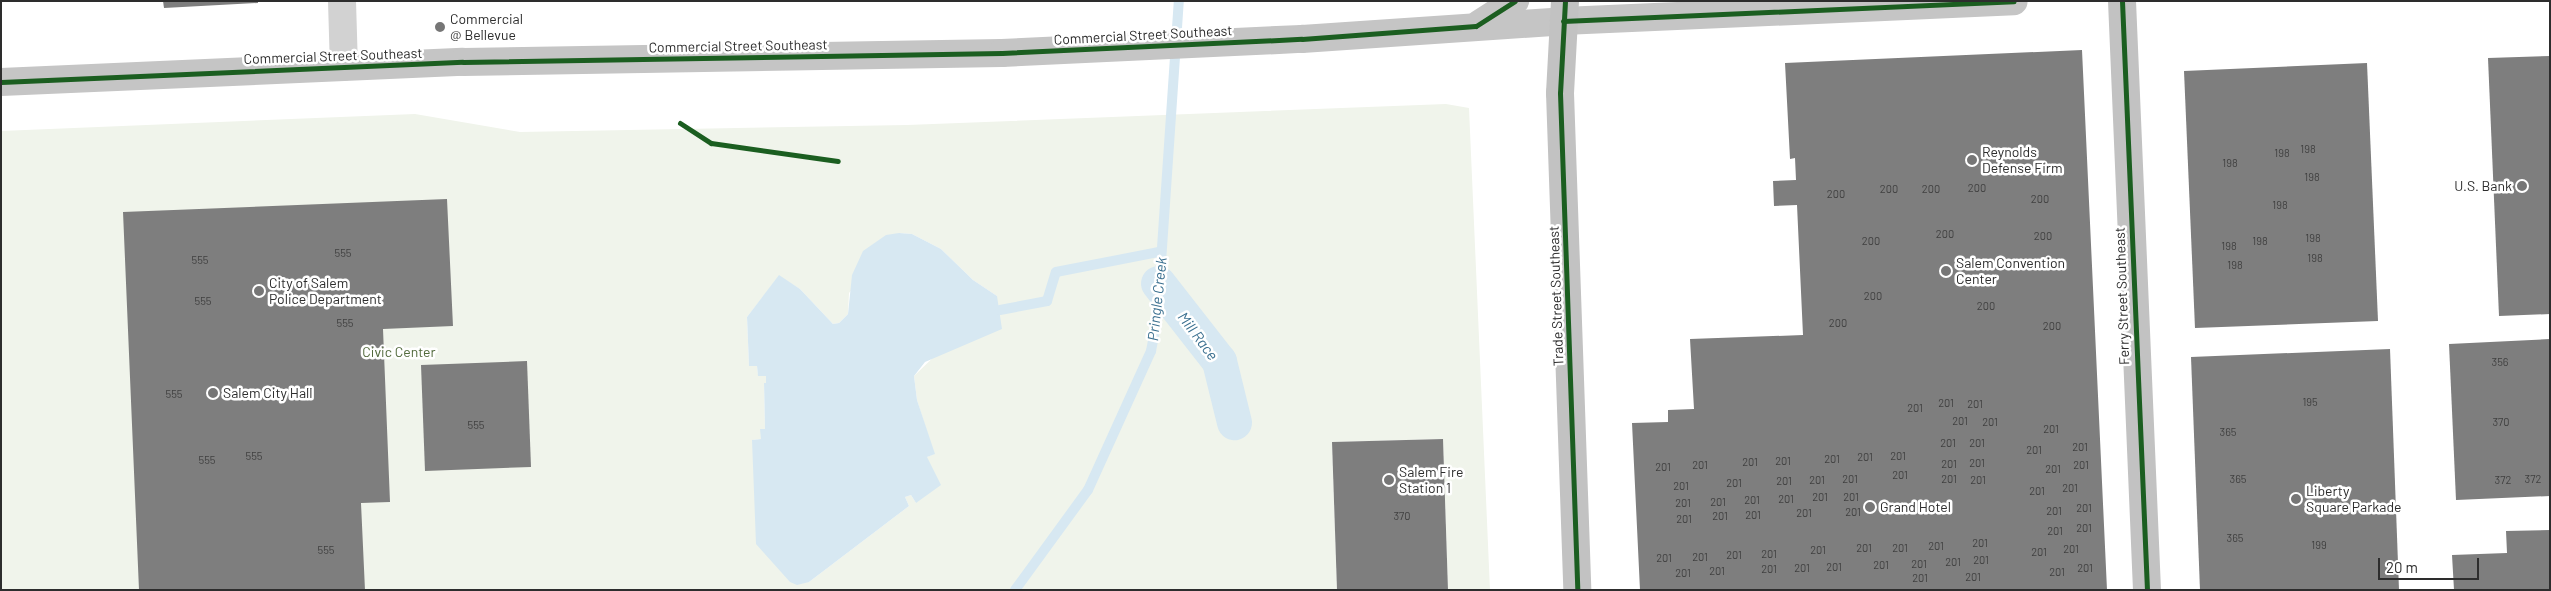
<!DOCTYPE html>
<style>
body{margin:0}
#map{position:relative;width:2551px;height:591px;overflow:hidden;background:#fff;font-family:Barlow,sans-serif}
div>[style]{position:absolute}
.green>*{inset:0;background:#f0f4eb}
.water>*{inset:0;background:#d7e8f2}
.stream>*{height:10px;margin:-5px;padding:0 5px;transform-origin:5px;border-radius:5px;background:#d7e8f2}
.canal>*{height:35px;margin:-17.5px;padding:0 17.5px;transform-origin:17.5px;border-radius:17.5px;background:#d7e8f2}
.building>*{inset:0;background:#7e7e7e}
.minor>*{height:28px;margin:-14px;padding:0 14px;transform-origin:14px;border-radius:14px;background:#d2d2d2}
.primary>*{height:28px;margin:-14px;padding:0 14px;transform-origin:14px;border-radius:14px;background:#c5c5c5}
.trunk>*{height:28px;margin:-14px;padding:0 14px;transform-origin:14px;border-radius:14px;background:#c2c2c2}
.cycleway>*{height:5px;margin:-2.5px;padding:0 2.5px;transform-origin:2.5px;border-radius:2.5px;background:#1b5e20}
.dots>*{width:14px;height:14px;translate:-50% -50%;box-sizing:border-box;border:2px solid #fff;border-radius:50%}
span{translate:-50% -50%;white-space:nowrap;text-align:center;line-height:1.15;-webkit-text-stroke:5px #fff;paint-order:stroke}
.number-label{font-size:11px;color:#414141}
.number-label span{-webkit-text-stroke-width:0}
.poi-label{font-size:14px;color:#2d2d2d}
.left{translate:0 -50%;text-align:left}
.right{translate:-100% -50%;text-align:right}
.street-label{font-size:14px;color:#2d2d2d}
.park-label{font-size:14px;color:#51693b}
.water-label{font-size:15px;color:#3b7090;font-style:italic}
.frame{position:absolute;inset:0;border:2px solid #2d2d2d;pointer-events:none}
.scale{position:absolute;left:2378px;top:558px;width:101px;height:22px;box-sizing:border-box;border:2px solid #2d2d2d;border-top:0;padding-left:6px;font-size:15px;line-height:18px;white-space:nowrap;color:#2d2d2d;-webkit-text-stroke:4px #fff;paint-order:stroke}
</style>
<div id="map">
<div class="green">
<div style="clip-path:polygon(evenodd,1446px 104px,1469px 108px,1490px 590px,1448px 590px,1443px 439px,1332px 442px,1337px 590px,1px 590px,1px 131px,415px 114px,520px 132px,907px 125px,1446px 104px,899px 233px,912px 234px,941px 249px,973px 280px,997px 296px,914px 376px,917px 400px,934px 454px,927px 457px,916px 503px,911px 495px,905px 497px,909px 506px,809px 582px,752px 440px,761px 439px,765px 429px,764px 383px,766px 383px,766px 376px,758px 375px,757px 366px,749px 366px,747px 317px,779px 276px,800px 289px,833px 324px,839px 323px,848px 314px,849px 293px,899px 233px)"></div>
</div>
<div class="water">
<div style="clip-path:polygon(899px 233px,912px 234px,941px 249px,973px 280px,997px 296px,1002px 329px,925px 362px,914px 376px,917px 400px,935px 454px,927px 457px,941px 485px,916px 503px,911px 495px,905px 497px,909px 506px,809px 582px,797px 585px,790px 582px,756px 544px,752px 440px,761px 439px,760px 429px,765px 429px,764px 383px,766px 383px,766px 376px,758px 376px,757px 366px,749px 366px,747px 317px,779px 275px,800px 289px,833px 324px,839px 323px,848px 314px,852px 275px,863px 251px,886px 235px)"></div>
</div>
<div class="stream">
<div style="left:1000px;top:310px;width:48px;rotate:-10.8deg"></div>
<div style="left:1047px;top:301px;width:30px;rotate:-73deg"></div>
<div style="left:1056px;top:272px;width:105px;rotate:-11deg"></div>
<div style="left:1015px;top:590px;width:124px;rotate:-53.9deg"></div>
<div style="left:1088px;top:490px;width:153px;rotate:-65.6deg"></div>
<div style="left:1151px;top:351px;width:31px;rotate:-79deg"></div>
<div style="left:1157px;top:321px;width:321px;rotate:-86.1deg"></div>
</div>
<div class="canal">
<div style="left:1158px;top:283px;width:99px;rotate:52deg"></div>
<div style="left:1219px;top:361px;width:63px;rotate:76.2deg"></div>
</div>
<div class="building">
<div style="clip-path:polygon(163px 1px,258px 1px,258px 3px,164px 8px)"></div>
<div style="clip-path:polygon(2082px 50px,2107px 590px,1640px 590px,1632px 423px,1668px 422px,1668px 410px,1694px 409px,1690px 339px,1803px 335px,1797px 205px,1774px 206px,1773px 181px,1796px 180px,1795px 158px,1790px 159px,1785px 63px)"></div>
<div style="clip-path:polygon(2550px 56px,2550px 314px,2499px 316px,2488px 58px)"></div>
<div style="clip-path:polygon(2367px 63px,2378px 321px,2195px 328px,2184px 71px)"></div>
<div style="clip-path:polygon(447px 199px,453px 326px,383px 329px,390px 502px,361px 503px,365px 590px,139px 590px,123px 212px)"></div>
<div style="clip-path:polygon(2550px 339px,2550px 496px,2456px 500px,2449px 344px)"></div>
<div style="clip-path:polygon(2390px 349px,2399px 590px,2200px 590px,2191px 357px)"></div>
<div style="clip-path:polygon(527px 361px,531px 467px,425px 471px,421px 365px)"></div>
<div style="clip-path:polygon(1443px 439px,1448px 590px,1337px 590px,1332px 442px)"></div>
<div style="clip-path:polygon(2550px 530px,2550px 590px,2454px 590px,2452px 555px,2507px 553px,2506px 531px)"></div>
</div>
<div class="minor">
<div style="left:342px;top:1px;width:66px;rotate:88.3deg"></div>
</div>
<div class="primary">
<div style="left:1479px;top:24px;width:43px;rotate:-32.6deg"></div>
<div style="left:1px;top:82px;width:462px;rotate:-2.5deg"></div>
<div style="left:463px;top:62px;width:539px;rotate:-0.96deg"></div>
<div style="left:1002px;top:53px;width:300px;rotate:-2.7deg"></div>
<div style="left:1302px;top:39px;width:262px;rotate:-3.9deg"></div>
<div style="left:1563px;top:21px;width:451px;rotate:-2.5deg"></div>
</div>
<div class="trunk">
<div style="left:1565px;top:1px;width:92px;rotate:93.1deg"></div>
<div style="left:1560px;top:93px;width:497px;rotate:88deg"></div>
<div style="left:2122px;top:1px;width:590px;rotate:87.57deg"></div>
</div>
<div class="cycleway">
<div style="left:1565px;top:1px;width:92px;rotate:93.1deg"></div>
<div style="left:1560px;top:93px;width:497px;rotate:88deg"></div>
<div style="left:2122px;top:1px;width:590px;rotate:87.57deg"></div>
<div style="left:1563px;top:21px;width:451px;rotate:-2.5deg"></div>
<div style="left:1px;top:82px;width:462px;rotate:-2.5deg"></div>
<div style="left:463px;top:62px;width:539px;rotate:-0.96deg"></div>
<div style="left:1002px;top:53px;width:300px;rotate:-2.7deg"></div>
<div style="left:1302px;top:39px;width:174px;rotate:-4.3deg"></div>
<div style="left:1476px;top:26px;width:46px;rotate:-32.7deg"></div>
<div style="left:680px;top:123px;width:37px;rotate:33deg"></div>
<div style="left:711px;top:143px;width:128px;rotate:8.1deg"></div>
</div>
<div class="dots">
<div style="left:440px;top:27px;background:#767676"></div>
<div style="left:1972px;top:160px;background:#767676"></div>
<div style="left:2522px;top:186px;background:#767676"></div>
<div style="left:1946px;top:271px;background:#767676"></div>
<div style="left:259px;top:291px;background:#767676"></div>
<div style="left:213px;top:393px;background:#767676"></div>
<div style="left:1389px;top:480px;background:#767676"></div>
<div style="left:2296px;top:499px;background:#767676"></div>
<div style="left:1870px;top:507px;background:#767676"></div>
</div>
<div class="number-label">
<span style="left:2308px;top:149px">198</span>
<span style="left:2282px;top:153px">198</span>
<span style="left:2230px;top:163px">198</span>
<span style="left:2312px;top:177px">198</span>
<span style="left:1977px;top:188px">200</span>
<span style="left:1889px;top:189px">200</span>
<span style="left:1931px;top:189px">200</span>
<span style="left:1836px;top:194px">200</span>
<span style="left:2040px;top:199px">200</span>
<span style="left:2280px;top:205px">198</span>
<span style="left:1945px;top:234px">200</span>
<span style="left:2043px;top:236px">200</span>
<span style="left:2313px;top:238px">198</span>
<span style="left:1871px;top:241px">200</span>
<span style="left:2260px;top:241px">198</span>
<span style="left:2229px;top:246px">198</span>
<span style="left:343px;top:253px">555</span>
<span style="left:2315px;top:258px">198</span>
<span style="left:200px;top:260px">555</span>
<span style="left:2235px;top:265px">198</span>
<span style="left:1873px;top:296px">200</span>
<span style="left:203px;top:301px">555</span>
<span style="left:1986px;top:306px">200</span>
<span style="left:345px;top:323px">555</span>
<span style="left:1838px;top:323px">200</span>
<span style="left:2052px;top:326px">200</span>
<span style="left:2500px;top:362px">356</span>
<span style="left:174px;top:394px">555</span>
<span style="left:2310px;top:402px">195</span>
<span style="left:1946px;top:403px">201</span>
<span style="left:1975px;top:404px">201</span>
<span style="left:1915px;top:408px">201</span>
<span style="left:1960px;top:421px">201</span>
<span style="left:1990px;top:422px">201</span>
<span style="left:2501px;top:422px">370</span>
<span style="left:476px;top:425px">555</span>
<span style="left:2051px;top:429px">201</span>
<span style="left:2228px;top:432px">365</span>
<span style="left:1948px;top:443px">201</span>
<span style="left:1977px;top:443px">201</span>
<span style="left:2080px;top:447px">201</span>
<span style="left:2034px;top:450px">201</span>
<span style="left:254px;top:456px">555</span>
<span style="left:1898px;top:456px">201</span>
<span style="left:1865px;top:457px">201</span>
<span style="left:1832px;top:459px">201</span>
<span style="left:207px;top:460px">555</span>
<span style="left:1783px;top:461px">201</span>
<span style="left:1750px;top:462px">201</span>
<span style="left:1977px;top:463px">201</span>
<span style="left:1949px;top:464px">201</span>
<span style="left:1700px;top:465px">201</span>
<span style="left:2081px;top:465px">201</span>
<span style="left:1663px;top:467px">201</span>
<span style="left:2053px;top:469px">201</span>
<span style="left:1900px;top:475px">201</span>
<span style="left:1850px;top:479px">201</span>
<span style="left:1949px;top:479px">201</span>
<span style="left:2238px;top:479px">365</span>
<span style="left:2533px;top:479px">372</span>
<span style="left:1817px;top:480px">201</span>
<span style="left:1978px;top:480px">201</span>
<span style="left:2503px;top:480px">372</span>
<span style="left:1784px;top:481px">201</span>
<span style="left:1734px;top:483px">201</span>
<span style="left:1681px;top:486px">201</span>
<span style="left:2070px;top:488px">201</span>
<span style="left:2037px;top:491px">201</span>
<span style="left:1820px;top:497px">201</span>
<span style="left:1851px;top:497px">201</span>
<span style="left:1786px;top:499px">201</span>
<span style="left:1752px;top:500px">201</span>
<span style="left:1718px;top:502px">201</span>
<span style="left:1683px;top:503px">201</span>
<span style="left:2084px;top:508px">201</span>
<span style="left:2054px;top:511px">201</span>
<span style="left:1853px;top:512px">201</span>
<span style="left:1804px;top:513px">201</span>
<span style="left:1753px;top:515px">201</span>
<span style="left:1402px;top:516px">370</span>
<span style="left:1720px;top:516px">201</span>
<span style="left:1684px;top:519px">201</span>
<span style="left:2084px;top:528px">201</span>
<span style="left:2055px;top:531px">201</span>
<span style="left:2235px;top:538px">365</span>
<span style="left:1980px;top:543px">201</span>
<span style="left:2319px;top:545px">199</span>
<span style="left:1936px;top:546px">201</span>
<span style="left:1864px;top:548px">201</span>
<span style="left:1900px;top:548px">201</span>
<span style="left:2071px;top:549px">201</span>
<span style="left:326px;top:550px">555</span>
<span style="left:1818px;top:550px">201</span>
<span style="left:2039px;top:552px">201</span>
<span style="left:1769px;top:554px">201</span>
<span style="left:1734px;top:555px">201</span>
<span style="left:1700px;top:557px">201</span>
<span style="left:1664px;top:558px">201</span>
<span style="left:1981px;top:560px">201</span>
<span style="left:1953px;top:562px">201</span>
<span style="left:1919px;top:564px">201</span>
<span style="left:1881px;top:565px">201</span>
<span style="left:1834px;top:567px">201</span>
<span style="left:1802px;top:568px">201</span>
<span style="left:2085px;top:568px">201</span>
<span style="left:1769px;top:569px">201</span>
<span style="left:1717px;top:571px">201</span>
<span style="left:2057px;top:572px">201</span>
<span style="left:1683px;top:573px">201</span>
<span style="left:1973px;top:577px">201</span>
<span style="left:1920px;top:578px">201</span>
</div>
<div class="poi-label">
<span class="left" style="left:450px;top:27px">Commercial<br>@ Bellevue</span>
<span class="left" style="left:1982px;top:160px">Reynolds<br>Defense Firm</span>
<span class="right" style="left:2512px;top:186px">U.S. Bank</span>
<span class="left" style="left:1956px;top:271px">Salem Convention<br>Center</span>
<span class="left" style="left:269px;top:291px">City of Salem<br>Police Department</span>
<span class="left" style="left:223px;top:393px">Salem City Hall</span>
<span class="left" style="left:1399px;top:480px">Salem Fire<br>Station 1</span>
<span class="left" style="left:2306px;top:499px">Liberty<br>Square Parkade</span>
<span class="left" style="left:1880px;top:507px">Grand Hotel</span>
</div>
<div class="street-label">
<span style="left:1143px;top:35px;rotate:-3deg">Commercial Street Southeast</span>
<span style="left:738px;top:46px;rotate:-1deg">Commercial Street Southeast</span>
<span style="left:333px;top:56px;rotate:-2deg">Commercial Street Southeast</span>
<span style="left:1556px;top:296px;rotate:-92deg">Trade Street Southeast</span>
<span style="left:2122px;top:296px;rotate:-92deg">Ferry Street Southeast</span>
</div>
<div class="park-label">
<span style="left:399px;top:352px">Civic Center</span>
</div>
<div class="water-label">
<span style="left:1157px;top:299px;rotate:-84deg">Pringle Creek</span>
<span style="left:1198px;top:336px;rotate:53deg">Mill Race</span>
</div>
<div class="frame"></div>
<div class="scale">20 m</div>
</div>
